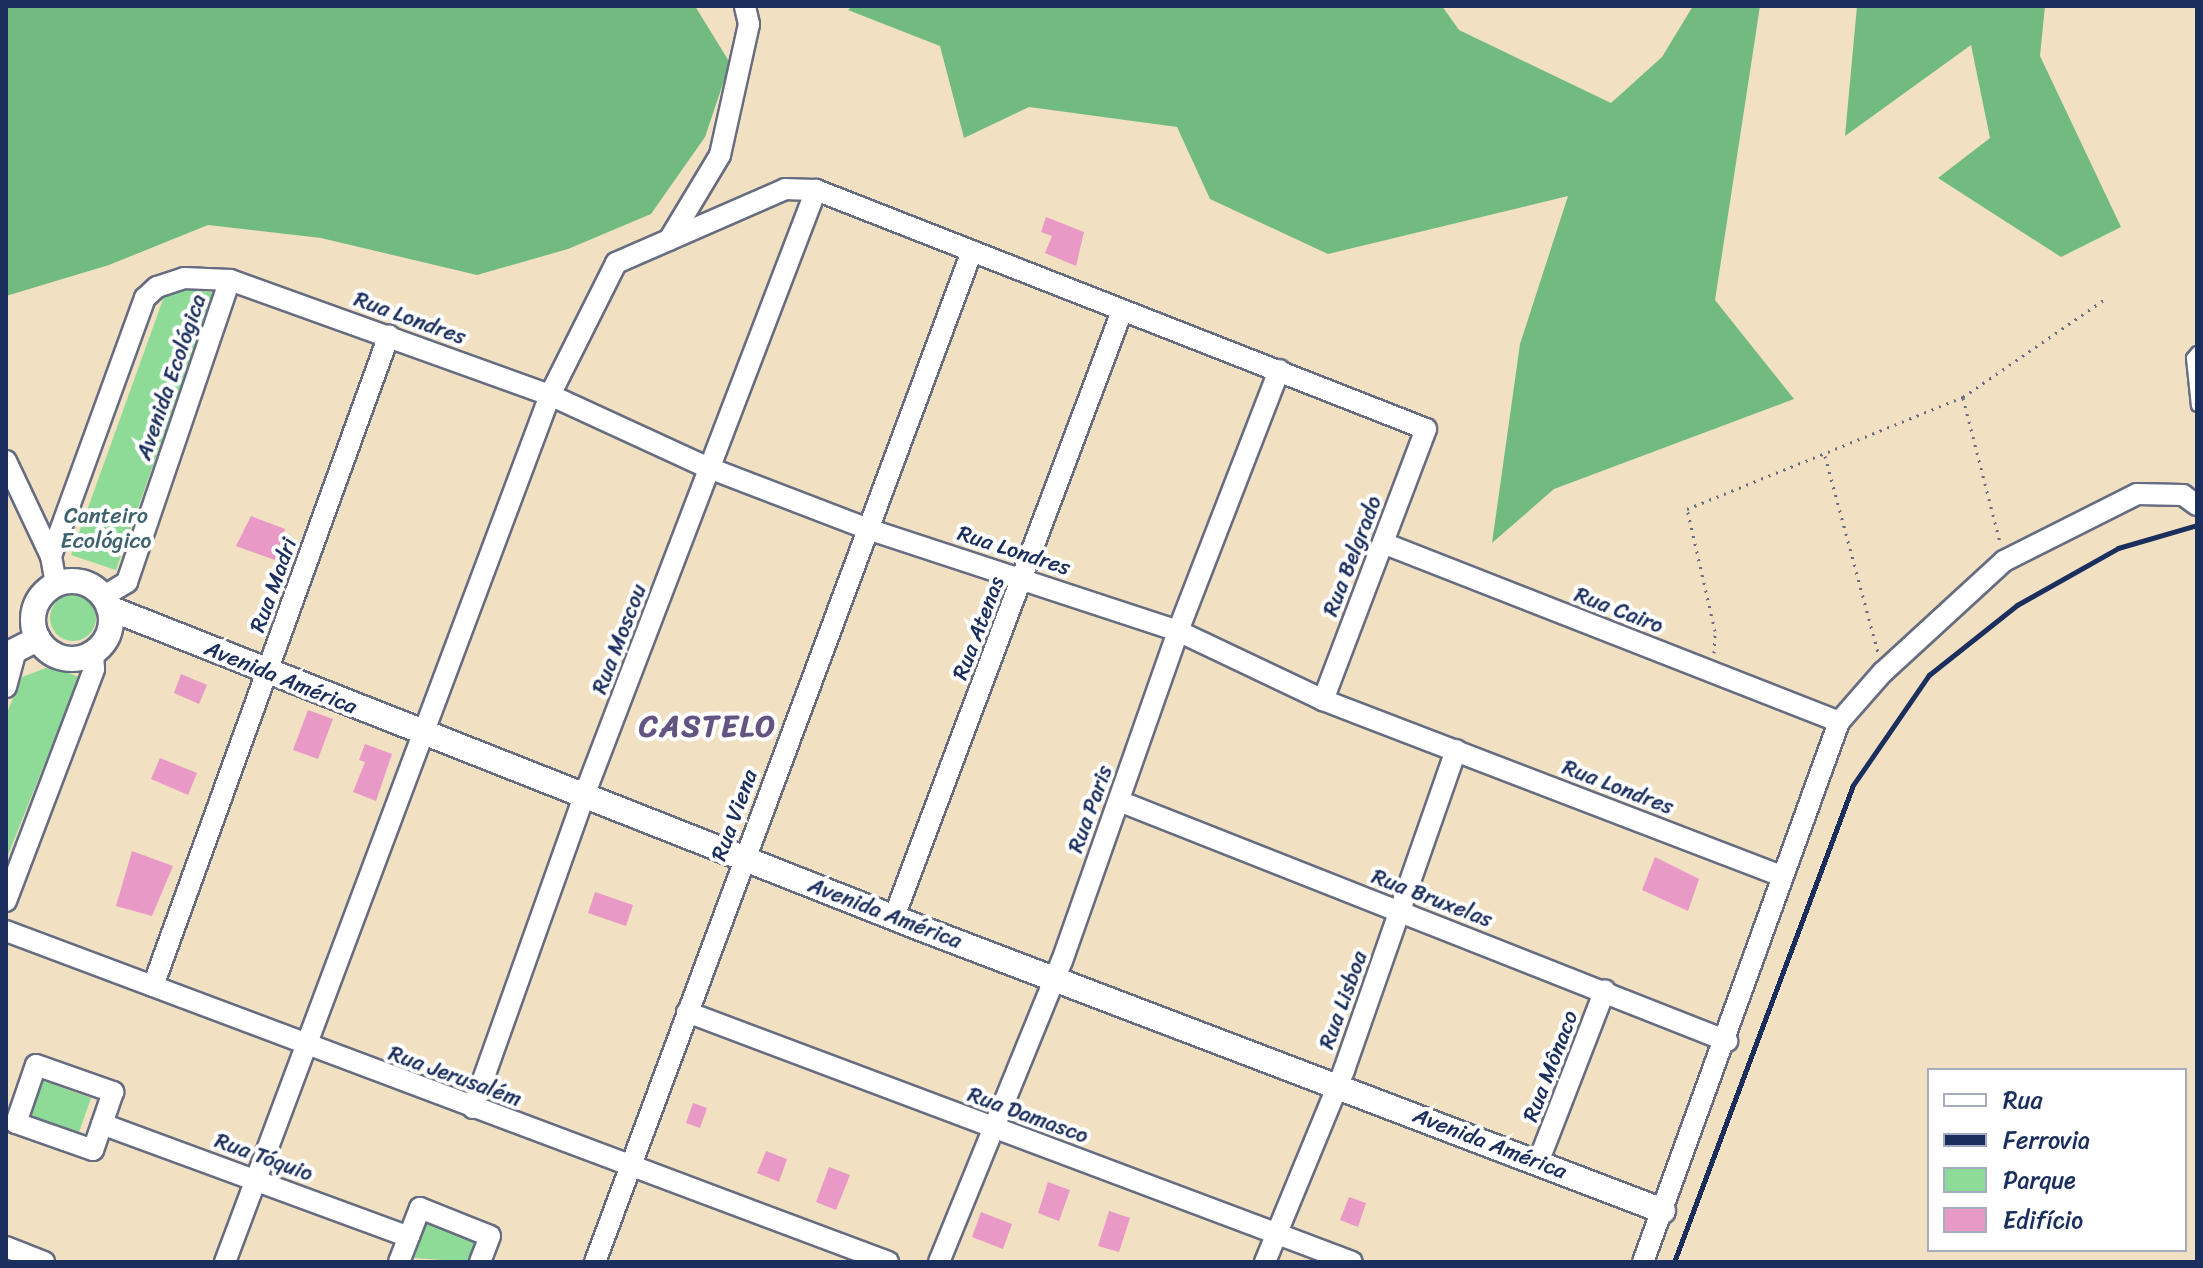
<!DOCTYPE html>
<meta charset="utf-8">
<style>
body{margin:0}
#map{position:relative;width:2203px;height:1268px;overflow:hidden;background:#f2e0c2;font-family:Sriracha,sans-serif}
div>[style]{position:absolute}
.green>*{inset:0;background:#8edb98}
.round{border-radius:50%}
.forest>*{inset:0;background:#72bb80}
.building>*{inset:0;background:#e899c6}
.path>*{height:3px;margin-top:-1.5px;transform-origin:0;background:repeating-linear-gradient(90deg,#666d81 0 2px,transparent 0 8px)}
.roads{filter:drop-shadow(2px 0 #666d81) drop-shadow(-2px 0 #666d81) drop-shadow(0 2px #666d81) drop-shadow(0 -2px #666d81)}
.service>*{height:10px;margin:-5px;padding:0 5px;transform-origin:5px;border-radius:5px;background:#fff}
.minor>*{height:20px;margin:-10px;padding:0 10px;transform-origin:10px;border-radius:10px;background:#fff}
.tertiary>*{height:24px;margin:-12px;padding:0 12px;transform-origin:12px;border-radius:12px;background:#fff}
.tertiary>.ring{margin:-12px;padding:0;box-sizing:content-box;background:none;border:24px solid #fff;border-radius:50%}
.rail>*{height:5px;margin:-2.5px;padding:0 2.5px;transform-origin:2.5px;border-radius:2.5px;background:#1b2f5e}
span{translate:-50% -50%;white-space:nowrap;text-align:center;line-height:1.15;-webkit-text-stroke:8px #fff;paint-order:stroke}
.street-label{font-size:22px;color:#1b2f5e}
.park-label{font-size:22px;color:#3e636f}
.district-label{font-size:30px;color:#635482;font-weight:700;letter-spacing:2px}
.frame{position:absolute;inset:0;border:8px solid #1b2f5e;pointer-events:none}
.legend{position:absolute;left:1927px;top:1068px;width:260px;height:184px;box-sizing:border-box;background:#fff;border:2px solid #a4acbf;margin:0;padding:10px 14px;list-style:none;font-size:24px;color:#1b2f5e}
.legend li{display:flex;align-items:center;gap:16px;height:40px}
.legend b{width:40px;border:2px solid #a4acbf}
</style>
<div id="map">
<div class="green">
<div style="clip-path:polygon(187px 287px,214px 293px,116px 570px,71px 555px,166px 291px)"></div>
<div class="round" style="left:50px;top:595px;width:46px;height:46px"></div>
<div style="clip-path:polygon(51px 666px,79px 677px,6px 860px,6px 715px,22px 677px)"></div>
<div style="clip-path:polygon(41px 1080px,91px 1098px,78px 1135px,28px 1117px)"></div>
<div style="clip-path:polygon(427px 1223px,477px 1242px,470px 1262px,414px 1258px)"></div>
</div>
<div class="forest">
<div style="clip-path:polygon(6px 6px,695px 6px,730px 63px,705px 137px,651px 214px,568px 249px,477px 275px,321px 238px,208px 225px,109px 265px,6px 296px)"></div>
<div style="clip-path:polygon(853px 6px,1442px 6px,1459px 30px,1611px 103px,1662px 57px,1693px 6px,1760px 6px,1715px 300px,1794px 399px,1554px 489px,1492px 543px,1520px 344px,1568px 196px,1328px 254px,1210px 199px,1177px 127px,1029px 107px,964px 138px,940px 46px,848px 10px)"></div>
<div style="clip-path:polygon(1857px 6px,2045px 6px,2040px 56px,2121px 227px,2061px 257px,1938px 178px,1990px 138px,1971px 45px,1845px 136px)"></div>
</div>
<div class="building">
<div style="clip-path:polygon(1046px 217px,1084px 232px,1076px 266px,1045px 253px,1052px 236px,1041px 232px)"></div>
<div style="clip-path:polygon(251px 516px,285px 529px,275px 560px,236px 546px)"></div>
<div style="clip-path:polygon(181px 674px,207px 685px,199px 704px,174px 693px)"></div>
<div style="clip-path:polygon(308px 710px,333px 719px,318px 759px,293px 750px)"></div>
<div style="clip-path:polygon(365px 744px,392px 754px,376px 801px,353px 792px,365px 762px,359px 760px)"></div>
<div style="clip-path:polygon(160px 758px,197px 773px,188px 795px,151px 779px)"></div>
<div style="clip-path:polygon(132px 851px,173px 866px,152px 916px,116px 906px)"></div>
<div style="clip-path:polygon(1655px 857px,1699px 879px,1688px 911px,1642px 890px)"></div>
<div style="clip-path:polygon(595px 892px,633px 905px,626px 926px,588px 913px)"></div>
<div style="clip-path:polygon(693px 1103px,707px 1108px,700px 1128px,686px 1123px)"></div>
<div style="clip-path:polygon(766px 1151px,787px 1159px,779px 1182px,757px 1173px)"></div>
<div style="clip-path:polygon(829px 1167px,850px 1175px,836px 1210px,816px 1202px)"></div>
<div style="clip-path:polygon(1048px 1182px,1070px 1190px,1059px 1221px,1038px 1213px)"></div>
<div style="clip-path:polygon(1349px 1197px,1366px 1203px,1358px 1227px,1340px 1220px)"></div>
<div style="clip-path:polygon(1109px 1211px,1130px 1218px,1119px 1252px,1098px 1246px)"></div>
<div style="clip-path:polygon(981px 1212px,1012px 1224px,1003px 1249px,972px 1237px)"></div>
</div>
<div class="path">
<div style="left:1963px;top:398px;width:149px;rotate:75.6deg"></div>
<div style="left:1825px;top:456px;width:204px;rotate:74.9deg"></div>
<div style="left:1714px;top:653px;width:22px;rotate:-87deg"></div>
<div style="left:1715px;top:631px;width:125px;rotate:-102.9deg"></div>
<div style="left:1687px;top:509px;width:298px;rotate:-22.1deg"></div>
<div style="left:1963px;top:397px;width:173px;rotate:-34.6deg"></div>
</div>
<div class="roads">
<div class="service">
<div style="left:2197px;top:352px;width:8px;rotate:130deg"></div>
<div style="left:2192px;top:358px;width:48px;rotate:84.1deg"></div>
</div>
<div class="minor">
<div style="left:669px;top:240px;width:99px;rotate:-59deg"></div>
<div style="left:720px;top:155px;width:134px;rotate:-77.5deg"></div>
<div style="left:749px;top:24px;width:18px;rotate:-103deg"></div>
<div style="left:6px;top:461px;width:105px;rotate:64.7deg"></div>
<div style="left:51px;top:556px;width:27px;rotate:80deg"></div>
<div style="left:1383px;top:543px;width:490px;rotate:21.4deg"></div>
<div style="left:51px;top:556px;width:275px;rotate:-70deg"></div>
<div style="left:145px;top:298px;width:16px;rotate:-43deg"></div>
<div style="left:157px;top:287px;width:28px;rotate:-18deg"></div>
<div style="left:184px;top:278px;width:46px;rotate:2.5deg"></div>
<div style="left:230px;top:280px;width:340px;rotate:19.8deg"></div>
<div style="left:550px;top:395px;width:175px;rotate:24.7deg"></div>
<div style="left:709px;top:468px;width:167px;rotate:21deg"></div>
<div style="left:865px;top:528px;width:330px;rotate:18.2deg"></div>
<div style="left:1178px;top:631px;width:161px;rotate:25.4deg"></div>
<div style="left:1323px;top:700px;width:489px;rotate:21deg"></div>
<div style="left:104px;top:596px;width:27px;rotate:-31deg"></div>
<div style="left:127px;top:582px;width:319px;rotate:-71.2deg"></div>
<div style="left:6px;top:687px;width:38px;rotate:-75deg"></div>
<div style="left:1119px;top:801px;width:654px;rotate:21.54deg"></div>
<div style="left:6px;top:901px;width:248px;rotate:-69.2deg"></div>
<div style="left:94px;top:669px;width:16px;rotate:-94deg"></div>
<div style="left:894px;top:917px;width:647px;rotate:-69.38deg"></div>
<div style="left:6px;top:931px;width:942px;rotate:20.57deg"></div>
<div style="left:153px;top:986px;width:692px;rotate:-70.07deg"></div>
<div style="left:687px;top:1012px;width:710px;rotate:20.6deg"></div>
<div style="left:36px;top:1065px;width:82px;rotate:19.3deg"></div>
<div style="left:113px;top:1092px;width:61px;rotate:109deg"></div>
<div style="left:93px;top:1150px;width:82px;rotate:-160.7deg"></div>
<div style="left:16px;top:1123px;width:61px;rotate:-71deg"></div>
<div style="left:473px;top:1108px;width:334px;rotate:-70.4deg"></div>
<div style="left:585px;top:793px;width:646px;rotate:-69.04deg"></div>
<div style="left:102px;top:1124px;width:327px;rotate:20.2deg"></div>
<div style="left:1539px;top:1160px;width:182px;rotate:-68.8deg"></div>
<div style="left:6px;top:1247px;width:41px;rotate:21.5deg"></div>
<div style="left:225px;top:1262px;width:926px;rotate:-69.45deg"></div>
<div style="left:550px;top:395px;width:148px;rotate:-63.4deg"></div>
<div style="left:616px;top:263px;width:184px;rotate:-23.6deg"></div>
<div style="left:785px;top:189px;width:31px;rotate:2deg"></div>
<div style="left:816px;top:190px;width:655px;rotate:21.4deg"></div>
<div style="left:1426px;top:429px;width:290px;rotate:110.8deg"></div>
<div style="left:399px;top:1262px;width:58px;rotate:-68.7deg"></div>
<div style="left:420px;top:1208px;width:75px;rotate:21.8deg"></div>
<div style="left:490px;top:1236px;width:28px;rotate:111deg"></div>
<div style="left:595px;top:1262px;width:1079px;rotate:-69.55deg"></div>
<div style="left:939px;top:1262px;width:325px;rotate:-67.8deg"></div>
<div style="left:1062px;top:961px;width:350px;rotate:-70.6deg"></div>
<div style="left:1178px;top:631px;width:280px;rotate:-68.8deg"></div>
<div style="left:1265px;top:1262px;width:208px;rotate:-67.6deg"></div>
<div style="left:1344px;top:1070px;width:339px;rotate:-70.7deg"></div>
<div style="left:1643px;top:1262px;width:574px;rotate:-70.05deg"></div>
<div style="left:1839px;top:722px;width:67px;rotate:-48.7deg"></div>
<div style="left:1883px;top:672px;width:164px;rotate:-42.5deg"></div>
<div style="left:2004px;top:561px;width:149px;rotate:-26.7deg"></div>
<div style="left:2137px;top:494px;width:46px;rotate:1.2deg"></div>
<div style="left:2183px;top:495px;width:17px;rotate:36deg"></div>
</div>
<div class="tertiary">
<div class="ring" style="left:33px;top:581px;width:54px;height:54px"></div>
<div style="left:109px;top:608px;width:872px;rotate:21.53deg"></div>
<div style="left:920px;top:928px;width:795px;rotate:20.85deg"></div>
<div style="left:6px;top:655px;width:36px;rotate:-27deg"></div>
</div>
</div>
<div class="rail">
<div style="left:1674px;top:1262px;width:509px;rotate:-69.43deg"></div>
<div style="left:1853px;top:785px;width:134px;rotate:-55.4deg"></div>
<div style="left:1929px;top:675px;width:112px;rotate:-38.5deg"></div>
<div style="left:2017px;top:605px;width:116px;rotate:-29.4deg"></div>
<div style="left:2118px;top:548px;width:82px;rotate:-16.2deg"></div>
</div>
<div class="street-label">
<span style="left:410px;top:318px;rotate:20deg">Rua Londres</span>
<span style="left:171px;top:377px;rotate:-71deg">Avenida Ecológica</span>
<span style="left:1014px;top:550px;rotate:18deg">Rua Londres</span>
<span style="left:1352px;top:556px;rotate:-69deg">Rua Belgrado</span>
<span style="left:273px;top:585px;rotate:-70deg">Rua Madri</span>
<span style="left:1619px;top:610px;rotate:21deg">Rua Cairo</span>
<span style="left:978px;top:628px;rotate:-69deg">Rua Atenas</span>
<span style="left:619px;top:639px;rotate:-69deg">Rua Moscou</span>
<span style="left:281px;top:677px;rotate:22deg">Avenida América</span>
<span style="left:1618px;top:787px;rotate:21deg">Rua Londres</span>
<span style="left:1090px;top:809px;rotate:-70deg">Rua Paris</span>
<span style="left:734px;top:815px;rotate:-70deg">Rua Viena</span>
<span style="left:1432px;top:898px;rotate:21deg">Rua Bruxelas</span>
<span style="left:885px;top:913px;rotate:21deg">Avenida América</span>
<span style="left:1343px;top:1000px;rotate:-70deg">Rua Lisboa</span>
<span style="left:1550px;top:1066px;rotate:-69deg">Rua Mônaco</span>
<span style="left:455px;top:1076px;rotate:20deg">Rua Jerusalém</span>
<span style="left:1028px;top:1115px;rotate:20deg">Rua Damasco</span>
<span style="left:1490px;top:1143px;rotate:21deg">Avenida América</span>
<span style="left:264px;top:1157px;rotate:20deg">Rua Tóquio</span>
</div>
<div class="park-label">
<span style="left:106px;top:528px">Canteiro<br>Ecológico</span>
</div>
<div class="district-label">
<span style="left:708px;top:726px">CASTELO</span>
</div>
<div class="frame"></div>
<ul class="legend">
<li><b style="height:10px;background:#fff"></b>Rua</li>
<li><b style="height:10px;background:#1b2f5e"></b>Ferrovia</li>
<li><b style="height:22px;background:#8edb98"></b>Parque</li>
<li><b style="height:22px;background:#e899c6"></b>Edifício</li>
</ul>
</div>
